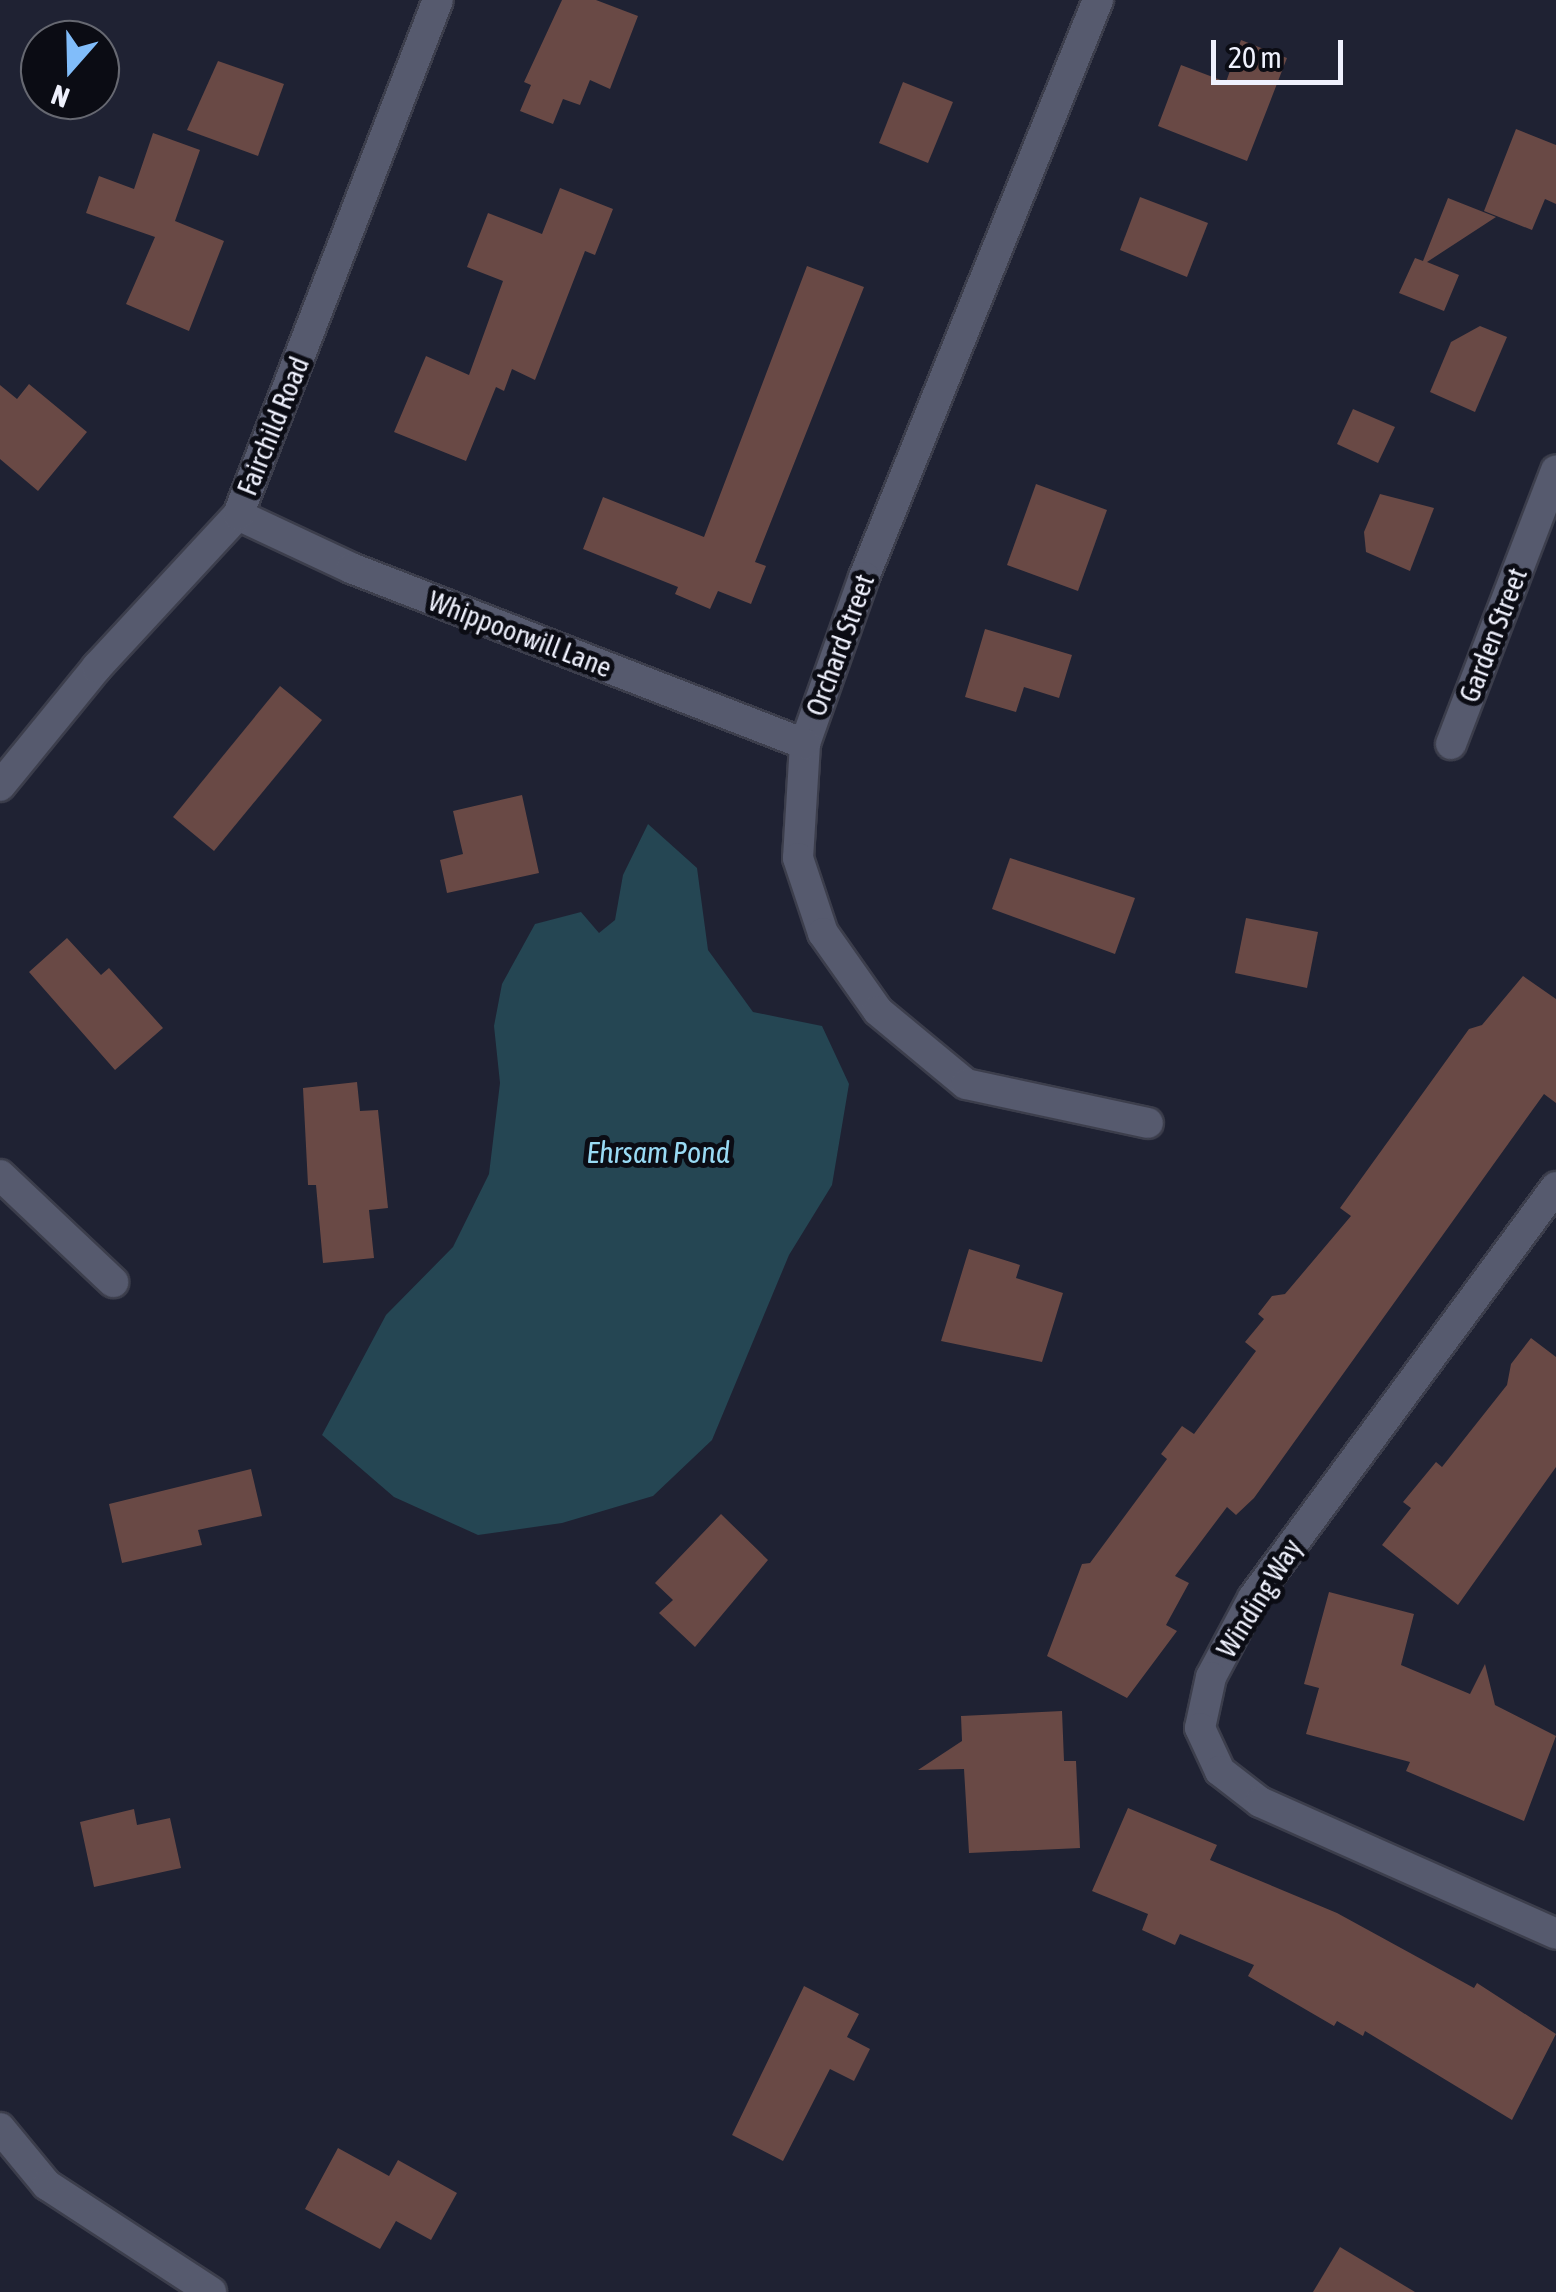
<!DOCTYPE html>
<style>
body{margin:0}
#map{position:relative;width:1556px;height:2292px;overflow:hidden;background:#1f2233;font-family:"Asap Condensed",sans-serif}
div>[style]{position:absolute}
.water>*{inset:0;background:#254653}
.building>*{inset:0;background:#694945}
.roads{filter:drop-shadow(2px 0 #3c3e4c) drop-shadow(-2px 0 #3c3e4c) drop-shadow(0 2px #3c3e4c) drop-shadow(0 -2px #3c3e4c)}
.street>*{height:30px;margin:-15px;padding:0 15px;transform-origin:15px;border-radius:15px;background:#565a6e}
span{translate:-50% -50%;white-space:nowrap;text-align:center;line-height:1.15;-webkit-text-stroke:10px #0b0c14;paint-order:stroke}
.street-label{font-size:28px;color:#eff1fd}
.water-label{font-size:30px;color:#99daf4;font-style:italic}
.north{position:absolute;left:20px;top:20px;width:100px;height:100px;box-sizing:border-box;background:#0b0c14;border:2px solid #666871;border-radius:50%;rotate:200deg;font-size:28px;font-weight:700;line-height:40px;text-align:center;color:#eff1fd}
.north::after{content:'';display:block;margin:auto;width:35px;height:45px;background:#81bdfa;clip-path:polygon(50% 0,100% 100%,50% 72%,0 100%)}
.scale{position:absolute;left:1211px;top:40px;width:132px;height:45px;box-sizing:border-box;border:5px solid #eff1fd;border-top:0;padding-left:12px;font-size:30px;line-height:35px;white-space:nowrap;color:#eff1fd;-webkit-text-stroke:8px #0b0c14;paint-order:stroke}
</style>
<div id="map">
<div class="water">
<div style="clip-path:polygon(648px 824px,697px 868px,708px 950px,753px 1012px,822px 1026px,849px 1084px,832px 1185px,789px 1255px,712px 1440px,653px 1496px,562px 1523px,478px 1535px,394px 1497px,322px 1435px,386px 1315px,453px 1247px,489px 1174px,500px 1083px,494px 1026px,502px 984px,535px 924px,581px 912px,599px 933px,615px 920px,623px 875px)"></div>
</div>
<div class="building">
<div style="clip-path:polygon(562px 0,596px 0,638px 16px,610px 89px,590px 80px,580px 105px,563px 99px,553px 124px,520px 111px,531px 85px,524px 82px)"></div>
<div style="clip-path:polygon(1241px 40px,1287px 58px,1247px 161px,1158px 126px,1181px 65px,1226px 82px)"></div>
<div style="clip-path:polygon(218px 61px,284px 84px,258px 156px,187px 130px)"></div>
<div style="clip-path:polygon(903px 82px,953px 102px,928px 163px,879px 143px)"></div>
<div style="clip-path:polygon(1516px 129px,1556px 145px,1556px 204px,1545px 199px,1532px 230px,1484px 211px)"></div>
<div style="clip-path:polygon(153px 133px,200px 150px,175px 221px,224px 241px,189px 331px,126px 304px,155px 237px,86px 213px,99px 176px,134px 189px)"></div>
<div style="clip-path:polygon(560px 188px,613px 209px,595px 255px,585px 251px,535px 380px,512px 369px,504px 391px,496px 387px,466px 461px,394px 432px,426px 356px,469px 375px,503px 281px,467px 267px,488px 213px,542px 234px)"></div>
<div style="clip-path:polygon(1140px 197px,1208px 223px,1187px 277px,1120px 250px)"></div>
<div style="clip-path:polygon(1448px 198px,1496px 217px,1427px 262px,1459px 275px,1444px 311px,1399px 293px,1415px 258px,1423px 261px)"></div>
<div style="clip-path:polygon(807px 266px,864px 287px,755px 562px,766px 566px,751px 604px,718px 591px,710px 609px,675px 594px,678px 587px,583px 549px,603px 497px,704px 537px)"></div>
<div style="clip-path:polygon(1480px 326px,1507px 337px,1475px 412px,1430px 392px,1451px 342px)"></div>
<div style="clip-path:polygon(29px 384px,87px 432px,38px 491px,0 459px,0 385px,17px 399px)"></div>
<div style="clip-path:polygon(1353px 409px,1395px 427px,1378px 463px,1337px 444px)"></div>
<div style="clip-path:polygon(1036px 484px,1107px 510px,1078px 591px,1007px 565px)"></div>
<div style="clip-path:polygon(1380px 494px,1434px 508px,1410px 571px,1366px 552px,1364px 532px)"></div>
<div style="clip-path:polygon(985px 629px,1072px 655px,1059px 698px,1024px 687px,1016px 712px,965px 697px)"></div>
<div style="clip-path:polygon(280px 686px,322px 720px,214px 851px,173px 817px)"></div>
<div style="clip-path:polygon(522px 795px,539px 873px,447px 893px,440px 860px,463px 854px,453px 811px)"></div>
<div style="clip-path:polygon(1010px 858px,1135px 898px,1115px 954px,992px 909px)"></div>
<div style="clip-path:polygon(1246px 918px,1318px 932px,1307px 988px,1235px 973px)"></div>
<div style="clip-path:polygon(67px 938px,101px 975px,109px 968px,163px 1028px,115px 1070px,29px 972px)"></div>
<div style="clip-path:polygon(1523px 976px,1556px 999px,1556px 1103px,1544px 1094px,1254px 1498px,1236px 1515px,1227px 1507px,1175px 1576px,1189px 1583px,1166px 1625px,1177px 1631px,1127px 1698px,1047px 1656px,1082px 1564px,1090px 1563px,1167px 1459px,1161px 1454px,1182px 1426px,1194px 1434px,1256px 1351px,1245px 1342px,1264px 1319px,1258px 1314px,1272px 1296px,1285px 1294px,1351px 1216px,1340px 1208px,1469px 1029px,1482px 1025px)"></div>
<div style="clip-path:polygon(357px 1082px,360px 1111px,378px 1110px,388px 1208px,369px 1210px,374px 1258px,323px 1263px,316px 1185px,308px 1185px,303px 1088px)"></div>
<div style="clip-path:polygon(969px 1249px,1020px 1265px,1016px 1278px,1063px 1293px,1042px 1362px,941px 1341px)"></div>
<div style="clip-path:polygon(1531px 1338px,1556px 1357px,1556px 1467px,1458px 1605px,1382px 1545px,1411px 1508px,1403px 1502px,1436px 1462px,1442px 1467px,1507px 1385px,1511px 1364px)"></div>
<div style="clip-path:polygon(251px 1469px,262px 1516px,198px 1530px,202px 1545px,122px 1563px,109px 1504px)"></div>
<div style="clip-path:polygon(721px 1514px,768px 1560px,695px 1647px,659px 1613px,673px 1600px,655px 1583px)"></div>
<div style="clip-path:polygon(1329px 1592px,1414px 1614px,1401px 1665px,1470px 1694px,1485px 1664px,1495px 1705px,1556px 1736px,1524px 1821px,1406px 1771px,1410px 1762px,1306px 1734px,1319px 1688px,1304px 1684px)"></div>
<div style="clip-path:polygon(1062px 1711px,1064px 1761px,1076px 1761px,1080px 1848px,969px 1853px,964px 1769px,918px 1770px,962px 1741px,961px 1716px)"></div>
<div style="clip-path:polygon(1128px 1808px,1217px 1845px,1210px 1860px,1337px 1913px,1474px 1988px,1477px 1983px,1556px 2034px,1512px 2120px,1365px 2031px,1363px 2036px,1337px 2021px,1334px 2026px,1248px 1976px,1254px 1965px,1180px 1934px,1175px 1945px,1142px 1930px,1148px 1914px,1092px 1891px)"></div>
<div style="clip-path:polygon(134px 1809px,137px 1825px,170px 1818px,181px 1868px,94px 1887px,80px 1822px)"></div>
<div style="clip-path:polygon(804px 1986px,859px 2014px,847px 2037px,870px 2049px,854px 2081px,830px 2069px,783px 2161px,732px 2135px)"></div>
<div style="clip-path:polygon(338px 2148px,389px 2176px,398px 2160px,457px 2193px,431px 2240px,396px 2221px,380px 2249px,305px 2209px)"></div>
<div style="clip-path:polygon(1340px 2247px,1415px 2292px,1313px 2292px)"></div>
</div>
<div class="roads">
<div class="street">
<div style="left:1098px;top:0;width:623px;rotate:112.07deg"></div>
<div style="left:864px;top:577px;width:177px;rotate:109.5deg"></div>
<div style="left:805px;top:744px;width:114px;rotate:93.5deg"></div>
<div style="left:798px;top:858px;width:79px;rotate:71.6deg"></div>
<div style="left:823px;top:933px;width:95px;rotate:54.8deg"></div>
<div style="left:878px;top:1011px;width:114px;rotate:39.7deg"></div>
<div style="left:966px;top:1084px;width:186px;rotate:12.1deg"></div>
<div style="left:238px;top:515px;width:125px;rotate:25.1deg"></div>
<div style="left:351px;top:568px;width:487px;rotate:21.2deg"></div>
<div style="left:1451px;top:744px;width:293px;rotate:-69deg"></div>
<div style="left:0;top:786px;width:154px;rotate:-50.8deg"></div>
<div style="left:97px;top:667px;width:207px;rotate:-47.2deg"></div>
<div style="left:238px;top:515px;width:552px;rotate:-68.78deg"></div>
<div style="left:0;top:1175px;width:156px;rotate:43.4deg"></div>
<div style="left:1556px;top:1187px;width:511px;rotate:126.4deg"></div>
<div style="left:1253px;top:1598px;width:89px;rotate:118deg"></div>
<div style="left:1211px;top:1677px;width:52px;rotate:102.2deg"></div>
<div style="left:1200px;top:1728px;width:47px;rotate:65.1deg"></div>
<div style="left:1220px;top:1771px;width:51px;rotate:37.8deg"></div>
<div style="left:1260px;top:1802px;width:324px;rotate:24deg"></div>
<div style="left:0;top:2128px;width:74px;rotate:50.5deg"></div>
<div style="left:47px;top:2185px;width:196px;rotate:33.1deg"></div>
</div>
</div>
<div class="street-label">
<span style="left:273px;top:426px;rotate:-68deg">Fairchild Road</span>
<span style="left:520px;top:634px;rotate:21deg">Whippoorwill Lane</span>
<span style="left:1493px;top:635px;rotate:-69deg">Garden Street</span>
<span style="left:840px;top:645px;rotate:-70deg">Orchard Street</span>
<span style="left:1259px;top:1598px;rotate:-58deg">Winding Way</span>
</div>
<div class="water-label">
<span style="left:658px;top:1152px">Ehrsam Pond</span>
</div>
<div class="north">N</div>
<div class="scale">20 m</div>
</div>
